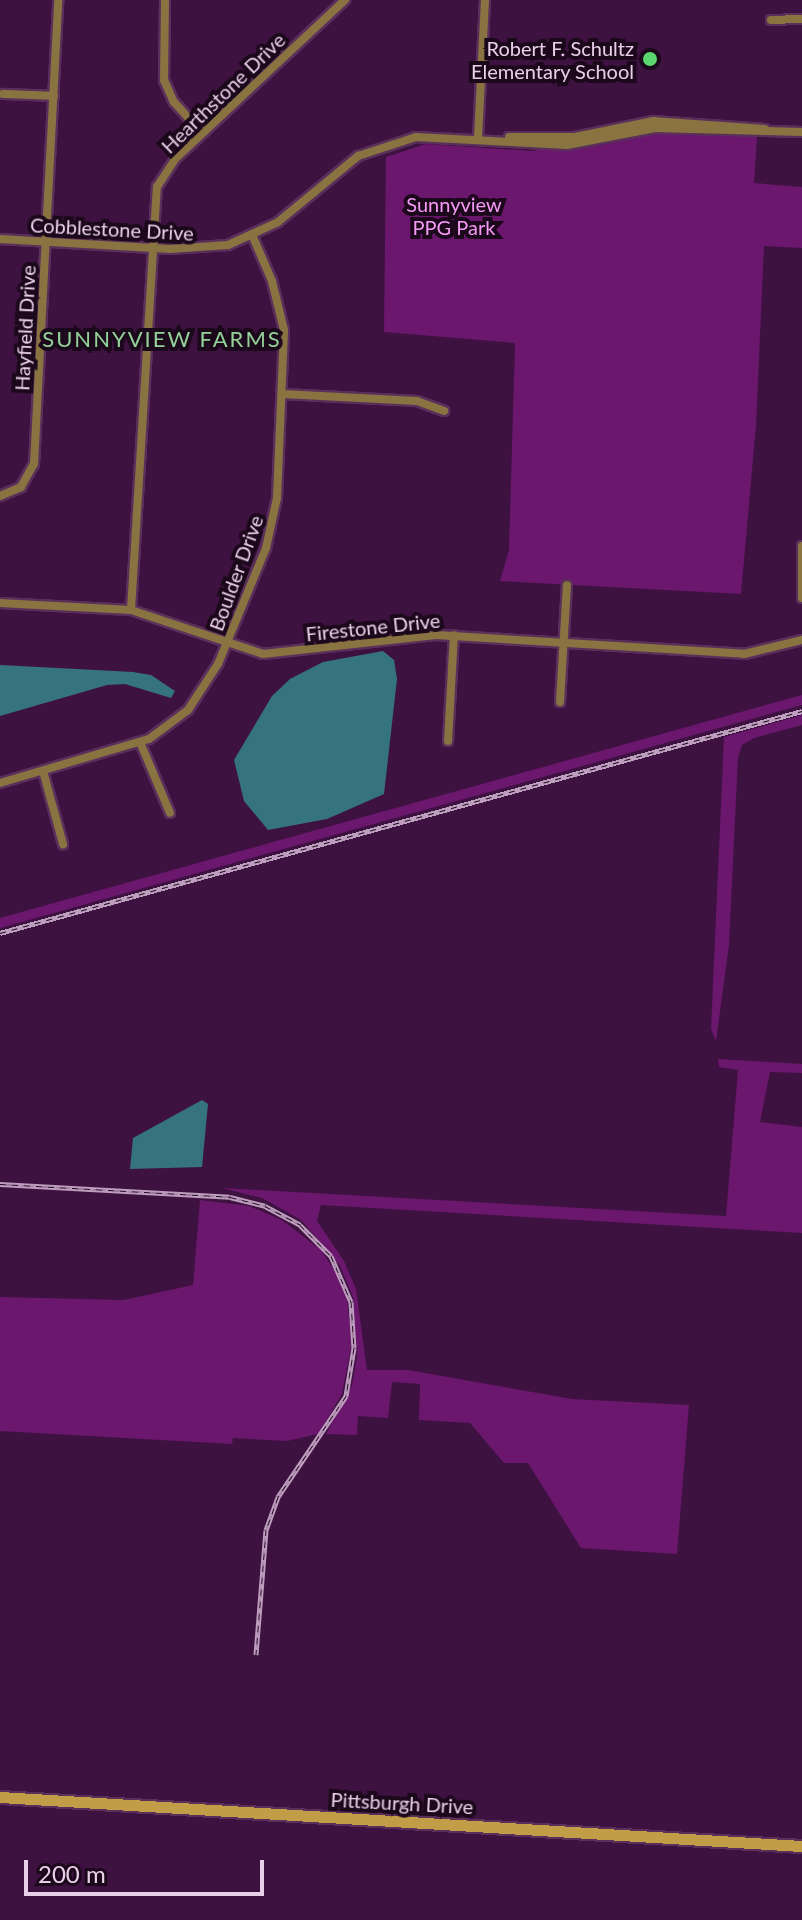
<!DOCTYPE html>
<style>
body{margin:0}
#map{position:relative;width:802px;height:1920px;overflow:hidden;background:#3e1240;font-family:Lato,sans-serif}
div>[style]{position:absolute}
.green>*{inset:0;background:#6a176d}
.water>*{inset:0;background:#35747c}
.roads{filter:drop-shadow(2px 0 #5a305b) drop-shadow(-2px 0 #5a305b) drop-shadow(0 2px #5a305b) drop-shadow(0 -2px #5a305b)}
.street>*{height:8px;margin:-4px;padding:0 4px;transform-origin:4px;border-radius:4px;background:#897341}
.secondary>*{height:11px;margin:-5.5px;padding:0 5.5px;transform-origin:5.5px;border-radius:5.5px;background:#c19d48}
.rail>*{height:5px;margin-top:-2.5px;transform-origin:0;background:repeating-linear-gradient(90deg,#1b081b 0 6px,#be9ebe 0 12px);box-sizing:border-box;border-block:2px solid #be9ebe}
.dots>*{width:22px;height:22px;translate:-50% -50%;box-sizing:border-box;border:4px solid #1b081b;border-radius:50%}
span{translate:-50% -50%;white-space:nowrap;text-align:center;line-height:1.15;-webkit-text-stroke:8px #1b081b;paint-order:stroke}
.poi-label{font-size:20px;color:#eacfea}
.right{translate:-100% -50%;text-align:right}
.street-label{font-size:20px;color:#eacfea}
.park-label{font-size:20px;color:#f49af4}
.neighbourhood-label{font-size:22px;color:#94d199;letter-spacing:2px}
.scale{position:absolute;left:24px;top:1860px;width:240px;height:36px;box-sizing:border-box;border:4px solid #eacfea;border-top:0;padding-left:10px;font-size:24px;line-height:28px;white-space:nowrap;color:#eacfea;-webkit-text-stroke:6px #1b081b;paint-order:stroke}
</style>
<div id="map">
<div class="green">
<div style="clip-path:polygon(650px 131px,757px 136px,754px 183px,802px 187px,802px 248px,764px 246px,756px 425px,741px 594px,500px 581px,509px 550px,515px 343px,384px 332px,386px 157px,426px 144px,535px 151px,536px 147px,577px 147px)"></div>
<div style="clip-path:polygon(802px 695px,802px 705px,0 928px,0 918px)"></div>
<div style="clip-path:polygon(802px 715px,802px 725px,754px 738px,742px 745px,738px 757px,729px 945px,716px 1041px,711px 1029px,724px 737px)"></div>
<div style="clip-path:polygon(718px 1059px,802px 1064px,802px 1073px,770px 1072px,760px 1122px,802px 1127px,802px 1233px,321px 1205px,317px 1221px,344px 1261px,356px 1289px,367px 1370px,408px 1370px,572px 1399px,689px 1405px,677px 1554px,581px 1548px,528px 1463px,504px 1463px,470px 1423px,419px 1420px,420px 1384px,392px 1382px,388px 1418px,358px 1416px,357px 1435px,326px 1434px,352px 1385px,357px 1356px,353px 1297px,340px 1266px,301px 1220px,262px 1198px,222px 1188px,726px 1216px,738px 1070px,719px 1067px)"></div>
<div style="clip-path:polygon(200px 1200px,249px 1206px,282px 1220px,321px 1250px,336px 1273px,347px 1299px,352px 1343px,342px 1394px,318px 1434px,287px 1441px,233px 1438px,232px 1444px,0 1431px,0 1297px,124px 1300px,193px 1285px)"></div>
</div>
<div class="water">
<div style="clip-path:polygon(383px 651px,394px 660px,397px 679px,384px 794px,327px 819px,268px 830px,244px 801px,234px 760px,272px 696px,290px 679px,323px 662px)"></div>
<div style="clip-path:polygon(0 665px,133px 672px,151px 675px,175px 691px,171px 698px,125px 684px,107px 685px,0 716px)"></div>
<div style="clip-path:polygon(202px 1100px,208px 1104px,202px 1167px,130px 1169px,133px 1138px)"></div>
</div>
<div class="roads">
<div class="street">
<div style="left:165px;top:0;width:80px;rotate:90.7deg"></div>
<div style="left:164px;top:80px;width:24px;rotate:66deg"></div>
<div style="left:174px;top:102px;width:42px;rotate:47.9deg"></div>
<div style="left:771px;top:20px;width:31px;rotate:-2deg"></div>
<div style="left:3px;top:94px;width:51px;rotate:2.2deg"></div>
<div style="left:509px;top:137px;width:66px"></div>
<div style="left:575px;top:137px;width:80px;rotate:-11.6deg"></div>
<div style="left:653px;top:121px;width:112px;rotate:4.1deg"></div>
<div style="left:478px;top:138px;width:138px;rotate:-87.1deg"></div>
<div style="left:0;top:239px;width:170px;rotate:3.4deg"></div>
<div style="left:170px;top:249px;width:58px;rotate:-3.9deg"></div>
<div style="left:228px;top:245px;width:55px;rotate:-24.7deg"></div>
<div style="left:278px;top:222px;width:104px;rotate:-39.5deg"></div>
<div style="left:358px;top:156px;width:61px;rotate:-18.1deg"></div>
<div style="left:416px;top:137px;width:151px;rotate:3deg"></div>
<div style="left:567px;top:145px;width:90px;rotate:-10.9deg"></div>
<div style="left:655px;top:128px;width:147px;rotate:1.6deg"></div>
<div style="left:283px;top:394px;width:134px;rotate:3deg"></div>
<div style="left:417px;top:401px;width:29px;rotate:20deg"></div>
<div style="left:0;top:496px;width:23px;rotate:-23deg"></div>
<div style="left:21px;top:487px;width:26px;rotate:-61deg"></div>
<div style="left:34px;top:464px;width:465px;rotate:-87deg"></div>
<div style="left:802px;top:546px;width:52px;rotate:90deg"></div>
<div style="left:0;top:603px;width:131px;rotate:3.1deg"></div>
<div style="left:131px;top:610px;width:139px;rotate:18.4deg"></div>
<div style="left:263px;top:654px;width:174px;rotate:-6.3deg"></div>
<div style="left:436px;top:635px;width:309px;rotate:3.5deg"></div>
<div style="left:744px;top:654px;width:60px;rotate:-13.6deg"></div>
<div style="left:131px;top:610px;width:424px;rotate:-86.5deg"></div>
<div style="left:157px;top:187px;width:33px;rotate:-57deg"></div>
<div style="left:175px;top:159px;width:233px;rotate:-43.1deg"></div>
<div style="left:560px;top:702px;width:117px;rotate:-86.6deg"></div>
<div style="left:448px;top:741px;width:106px;rotate:-86.8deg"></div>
<div style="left:140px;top:742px;width:77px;rotate:67.1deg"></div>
<div style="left:43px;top:771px;width:76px;rotate:74.7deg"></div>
<div style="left:0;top:783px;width:155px;rotate:-16.5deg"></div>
<div style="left:149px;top:739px;width:49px;rotate:-36.6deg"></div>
<div style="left:188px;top:710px;width:55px;rotate:-56.9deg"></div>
<div style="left:218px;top:664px;width:126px;rotate:-67.5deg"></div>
<div style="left:266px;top:548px;width:51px;rotate:-77.6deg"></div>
<div style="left:277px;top:498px;width:168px;rotate:-87.6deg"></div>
<div style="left:284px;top:330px;width:50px;rotate:-103.8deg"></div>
<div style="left:272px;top:281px;width:48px;rotate:-113.4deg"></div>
</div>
<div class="secondary">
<div style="left:0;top:1797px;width:803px;rotate:3.5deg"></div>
</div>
</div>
<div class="rail">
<div style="left:0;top:933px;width:832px;rotate:-15.47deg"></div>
<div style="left:0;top:1184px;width:230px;rotate:3.2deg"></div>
<div style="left:230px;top:1197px;width:36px;rotate:14deg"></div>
<div style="left:265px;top:1206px;width:40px;rotate:28deg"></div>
<div style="left:300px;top:1225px;width:44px;rotate:45deg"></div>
<div style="left:331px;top:1256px;width:50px;rotate:66.5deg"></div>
<div style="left:351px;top:1302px;width:46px;rotate:86.3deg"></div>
<div style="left:354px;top:1348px;width:49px;rotate:99.5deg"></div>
<div style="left:346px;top:1396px;width:122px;rotate:124deg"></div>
<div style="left:278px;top:1497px;width:35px;rotate:110deg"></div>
<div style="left:266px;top:1530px;width:125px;rotate:94.6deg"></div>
</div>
<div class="dots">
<div style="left:650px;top:59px;background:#5bd56e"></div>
</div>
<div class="poi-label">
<span class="right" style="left:634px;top:60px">Robert F. Schultz<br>Elementary School</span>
</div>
<div class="street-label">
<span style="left:223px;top:93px;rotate:-44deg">Hearthstone Drive</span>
<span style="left:112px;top:229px;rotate:3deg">Cobblestone Drive</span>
<span style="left:25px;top:328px;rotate:-87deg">Hayfield Drive</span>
<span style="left:236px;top:573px;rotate:-70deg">Boulder Drive</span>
<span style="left:373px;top:627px;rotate:-6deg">Firestone Drive</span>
<span style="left:402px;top:1803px;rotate:3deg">Pittsburgh Drive</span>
</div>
<div class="park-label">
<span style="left:454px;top:216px">Sunnyview<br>PPG Park</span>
</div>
<div class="neighbourhood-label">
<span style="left:162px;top:339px">SUNNYVIEW FARMS</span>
</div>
<div class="scale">200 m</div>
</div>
